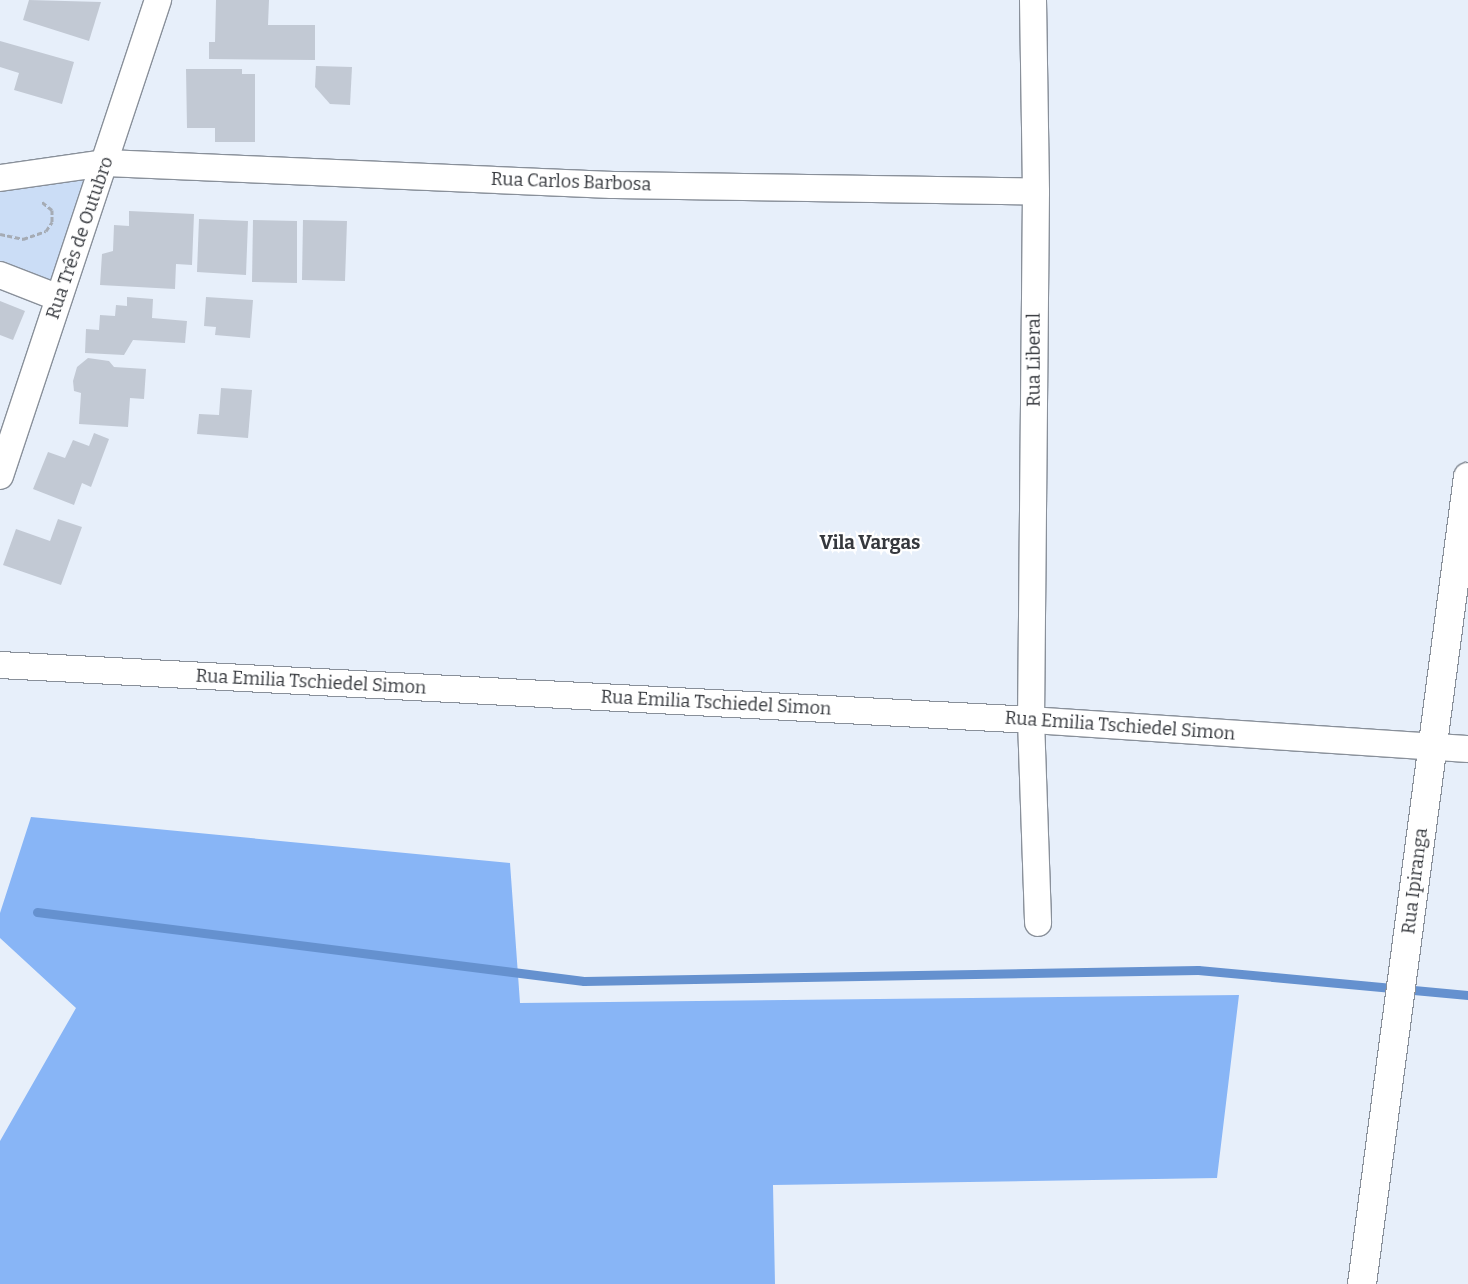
<!DOCTYPE html>
<meta charset="utf-8">
<style>
body{margin:0}
#map{position:relative;width:1468px;height:1284px;overflow:hidden;background:#e7effa;font-family:Bitter,serif}
div>[style]{position:absolute}
.green>*{inset:0;background:#cbddf6}
.forest>*{inset:0;background:#88b5f6}
.stream>*{height:9px;margin:-4.5px;padding:0 4.5px;transform-origin:4.5px;border-radius:4.5px;background:#6591cf}
.building>*{inset:0;background:#c2c9d4}
.path>*{height:3px;margin-top:-1.5px;transform-origin:0;background:repeating-linear-gradient(90deg,#a5abb4 0 5px,transparent 0 7.5px)}
.roads{filter:drop-shadow(1px 0 #89909a) drop-shadow(-1px 0 #89909a) drop-shadow(0 1px #89909a) drop-shadow(0 -1px #89909a)}
.minor>*{height:26px;margin:-13px;padding:0 13px;transform-origin:13px;border-radius:13px;background:#fff}
.secondary>*{height:28px;margin:-14px;padding:0 14px;transform-origin:14px;border-radius:14px;background:#fff}
span{translate:-50% -50%;white-space:nowrap;text-align:center;line-height:1.15;-webkit-text-stroke:4.5px #fff;paint-order:stroke}
.street-label{font-size:18px;color:#35383d}
.neighbourhood-label{font-size:19px;color:#35383d;font-weight:700}
</style>
<div id="map">
<div class="green">
<div style="clip-path:polygon(86px 179px,50px 281px,0 261px,0 190px)"></div>
</div>
<div class="forest">
<div style="clip-path:polygon(31px 817px,510px 863px,520px 1003px,1239px 995px,1217px 1178px,773px 1185px,775px 1284px,0 1284px,0 1141px,76px 1008px,0 938px,0 913px)"></div>
</div>
<div class="stream">
<div style="left:37px;top:912px;width:551px;rotate:7.19deg"></div>
<div style="left:584px;top:981px;width:614px;rotate:-1.03deg"></div>
<div style="left:1198px;top:970px;width:271px;rotate:5.3deg"></div>
</div>
<div class="building">
<div style="clip-path:polygon(29px 0,101px 2px,89px 41px,23px 20px)"></div>
<div style="clip-path:polygon(216px 0,269px 0,268px 25px,315px 25px,315px 60px,209px 59px,209px 42px,215px 42px)"></div>
<div style="clip-path:polygon(0 41px,74px 62px,62px 104px,14px 90px,19px 73px,0 67px)"></div>
<div style="clip-path:polygon(316px 66px,352px 67px,350px 105px,330px 104px,315px 87px)"></div>
<div style="clip-path:polygon(186px 69px,242px 69px,242px 74px,255px 74px,255px 142px,215px 142px,215px 128px,187px 128px)"></div>
<div style="clip-path:polygon(129px 211px,194px 214px,192px 265px,176px 264px,175px 289px,100px 285px,102px 254px,113px 251px,114px 225px,129px 226px)"></div>
<div style="clip-path:polygon(199px 219px,248px 221px,246px 275px,197px 272px)"></div>
<div style="clip-path:polygon(253px 220px,297px 221px,297px 283px,252px 282px)"></div>
<div style="clip-path:polygon(303px 220px,347px 221px,345px 281px,302px 280px)"></div>
<div style="clip-path:polygon(127px 297px,153px 299px,152px 318px,187px 321px,185px 343px,133px 340px,124px 355px,85px 353px,86px 329px,99px 330px,100px 315px,115px 316px,116px 305px,127px 306px)"></div>
<div style="clip-path:polygon(206px 297px,253px 300px,250px 338px,215px 335px,216px 327px,204px 326px)"></div>
<div style="clip-path:polygon(0 301px,25px 311px,13px 340px,0 335px)"></div>
<div style="clip-path:polygon(88px 358px,109px 361px,114px 367px,146px 369px,144px 399px,130px 398px,128px 427px,79px 424px,81px 393px,74px 391px,73px 381px,77px 367px)"></div>
<div style="clip-path:polygon(221px 388px,252px 390px,248px 438px,197px 434px,199px 414px,219px 415px)"></div>
<div style="clip-path:polygon(94px 433px,109px 439px,91px 487px,82px 483px,74px 505px,33px 489px,48px 452px,65px 458px,73px 440px,89px 446px)"></div>
<div style="clip-path:polygon(58px 519px,82px 527px,61px 585px,3px 565px,16px 529px,50px 541px)"></div>
</div>
<div class="path">
<div style="left:0;top:234px;width:24px;rotate:12deg"></div>
<div style="left:23px;top:239px;width:24px;rotate:-19deg"></div>
<div style="left:46px;top:231px;width:11px;rotate:-56deg"></div>
<div style="left:52px;top:222px;width:12px;rotate:-90deg"></div>
<div style="left:52px;top:210px;width:13px;rotate:-141deg"></div>
</div>
<div class="roads">
<div class="minor">
<div style="left:1033px;top:0;width:192px;rotate:89.1deg"></div>
<div style="left:1036px;top:192px;width:528px;rotate:90.54deg"></div>
<div style="left:1031px;top:720px;width:203px;rotate:88deg"></div>
<div style="left:0;top:178px;width:107px;rotate:-8.1deg"></div>
<div style="left:106px;top:163px;width:506px;rotate:2.49deg"></div>
<div style="left:612px;top:185px;width:424px;rotate:0.9deg"></div>
<div style="left:0;top:275px;width:63px;rotate:21.3deg"></div>
<div style="left:0;top:476px;width:502px;rotate:-71.64deg"></div>
<div style="left:0;top:665px;width:1032px;rotate:3.05deg"></div>
<div style="left:1031px;top:720px;width:438px;rotate:3.8deg"></div>
</div>
<div class="secondary">
<div style="left:1362px;top:1284px;width:814px;rotate:-82.52deg"></div>
</div>
</div>
<div class="street-label">
<span style="left:571px;top:182px;rotate:2deg">Rua Carlos Barbosa</span>
<span style="left:80px;top:238px;rotate:-71deg">Rua Três de Outubro</span>
<span style="left:1034px;top:360px;rotate:-90deg">Rua Liberal</span>
<span style="left:311px;top:682px;rotate:3deg">Rua Emilia Tschiedel Simon</span>
<span style="left:716px;top:703px;rotate:3deg">Rua Emilia Tschiedel Simon</span>
<span style="left:1120px;top:726px;rotate:4deg">Rua Emilia Tschiedel Simon</span>
<span style="left:1415px;top:881px;rotate:-83deg">Rua Ipiranga</span>
</div>
<div class="neighbourhood-label">
<span style="left:870px;top:543px">Vila Vargas</span>
</div>
</div>
